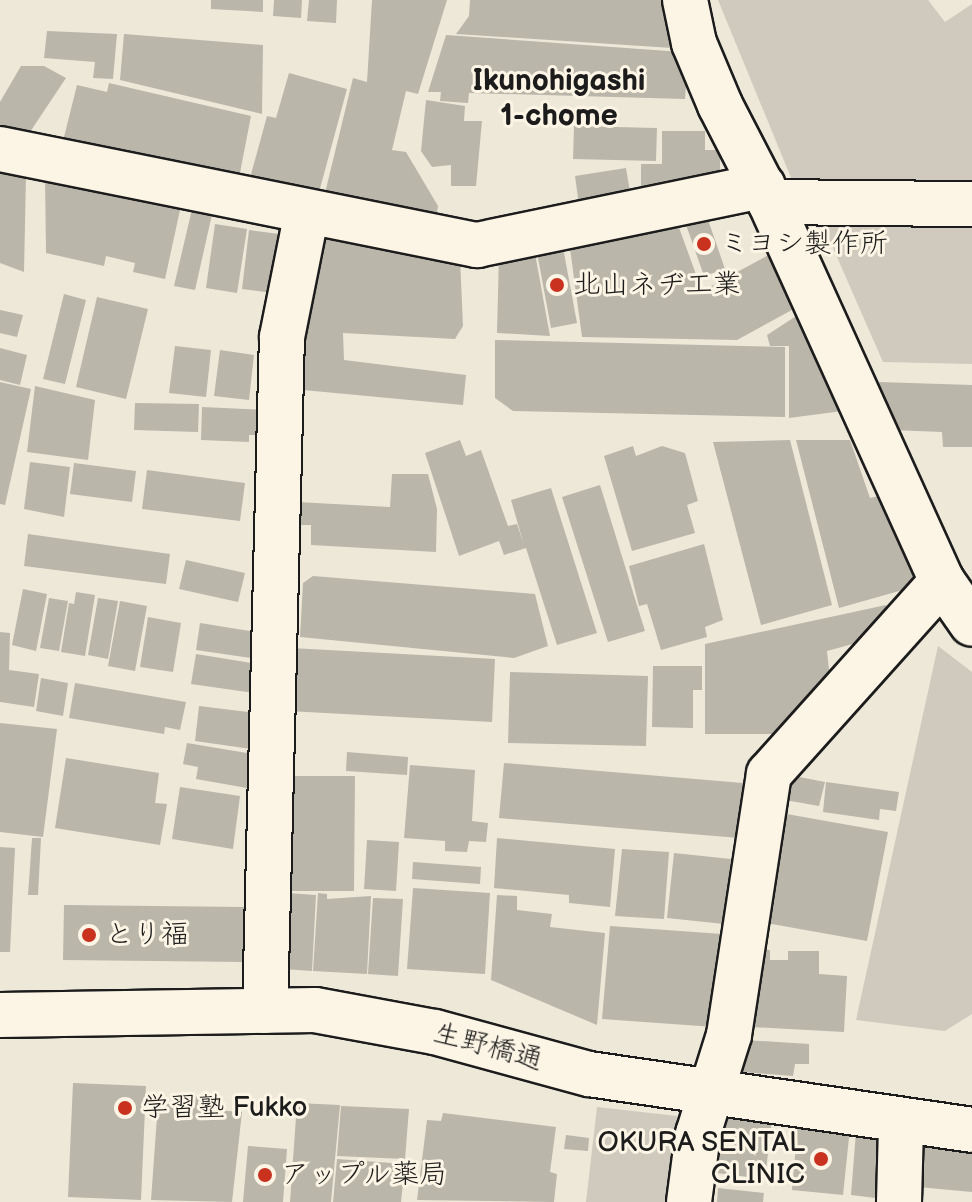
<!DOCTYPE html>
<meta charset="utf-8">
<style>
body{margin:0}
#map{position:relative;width:972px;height:1202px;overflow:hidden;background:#eee8d9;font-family:"Balsamiq Sans","Klee One",sans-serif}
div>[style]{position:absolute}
.green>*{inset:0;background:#cfcabd}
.building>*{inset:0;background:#bab6aa}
.roads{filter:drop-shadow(2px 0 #1c1c1c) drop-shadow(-2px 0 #1c1c1c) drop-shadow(0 2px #1c1c1c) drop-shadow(0 -2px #1c1c1c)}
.minor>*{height:44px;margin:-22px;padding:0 22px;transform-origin:22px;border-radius:22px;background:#fcf5e5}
.dots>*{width:22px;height:22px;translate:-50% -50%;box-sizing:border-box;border:4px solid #fcf5e5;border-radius:50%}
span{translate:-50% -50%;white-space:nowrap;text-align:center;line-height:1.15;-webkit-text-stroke:6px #fcf5e5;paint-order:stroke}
.poi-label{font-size:28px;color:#1c1c1c}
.left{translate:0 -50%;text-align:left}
.right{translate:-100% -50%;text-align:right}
.street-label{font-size:28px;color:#1c1c1c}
.neighbourhood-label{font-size:30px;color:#1c1c1c;font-weight:700}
</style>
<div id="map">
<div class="green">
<div style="clip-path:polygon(718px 0,928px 0,945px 22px,972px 4px,972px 193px,794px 185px)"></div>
<div style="clip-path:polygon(819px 216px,972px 221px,972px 364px,883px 362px)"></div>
<div style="clip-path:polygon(938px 646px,972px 672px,972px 1014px,945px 1031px,856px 1020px)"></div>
<div style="clip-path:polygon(597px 1107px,677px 1116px,668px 1202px,586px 1202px)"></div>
</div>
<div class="building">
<div style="clip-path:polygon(211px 0,263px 0,263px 12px,211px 9px)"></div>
<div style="clip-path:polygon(274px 0,302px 0,301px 18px,273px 16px)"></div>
<div style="clip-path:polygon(309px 0,337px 0,336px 23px,307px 21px)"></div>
<div style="clip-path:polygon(372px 0,447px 0,418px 94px,406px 91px,392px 150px,406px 152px,438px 206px,436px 219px,325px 193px,353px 78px,367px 82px)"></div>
<div style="clip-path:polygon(470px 0,664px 0,663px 16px,674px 17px,672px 48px,456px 34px,469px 16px)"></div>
<div style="clip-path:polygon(47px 31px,117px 34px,113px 79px,93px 78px,95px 62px,44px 58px)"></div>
<div style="clip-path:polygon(124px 34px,263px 45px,262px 114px,120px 80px)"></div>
<div style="clip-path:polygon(446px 35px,682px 52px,680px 71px,687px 72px,685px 99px,469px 93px,468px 103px,440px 101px,441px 92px,428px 92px)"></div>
<div style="clip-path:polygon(21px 66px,44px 66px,66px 78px,26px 138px,0 133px,0 102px)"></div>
<div style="clip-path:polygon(289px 73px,347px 89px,318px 196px,250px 178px,267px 116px,276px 118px)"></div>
<div style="clip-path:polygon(109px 83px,251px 116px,238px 183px,62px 145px,77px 85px,107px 92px)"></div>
<div style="clip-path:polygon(426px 100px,465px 106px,464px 121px,482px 121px,476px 186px,451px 186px,451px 165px,432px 167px,421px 151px)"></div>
<div style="clip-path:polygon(574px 126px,657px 128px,656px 161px,573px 159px)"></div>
<div style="clip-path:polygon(662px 131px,705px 131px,705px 150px,720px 150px,720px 185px,641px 194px,641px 164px,662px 164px)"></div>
<div style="clip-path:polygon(626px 168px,631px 198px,579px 205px,575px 176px)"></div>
<div style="clip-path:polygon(0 172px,26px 175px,24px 272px,0 263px)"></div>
<div style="clip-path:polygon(45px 174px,182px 201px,165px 279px,133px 272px,135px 263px,106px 256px,104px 266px,46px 253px)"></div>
<div style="clip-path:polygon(193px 205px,213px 210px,195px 290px,174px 286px)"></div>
<div style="clip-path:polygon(705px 211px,725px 269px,704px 276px,684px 219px)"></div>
<div style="clip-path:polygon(677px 222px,702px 291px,776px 251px,801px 305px,737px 340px,582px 337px,569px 241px)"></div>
<div style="clip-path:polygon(215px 224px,247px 229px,237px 293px,206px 288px)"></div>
<div style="clip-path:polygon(249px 230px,287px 235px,280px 294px,242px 289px)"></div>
<div style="clip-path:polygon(321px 232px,460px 258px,463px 326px,455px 339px,343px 333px,344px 360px,466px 375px,463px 405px,303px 390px,307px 309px)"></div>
<div style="clip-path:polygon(562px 242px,577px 323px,551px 328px,536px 247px)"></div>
<div style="clip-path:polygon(534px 248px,550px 336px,497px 333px,499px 255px)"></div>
<div style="clip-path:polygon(64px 294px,86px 300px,65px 384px,43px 379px)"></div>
<div style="clip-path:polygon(97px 297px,148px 309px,126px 399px,76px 387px)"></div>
<div style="clip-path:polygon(0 310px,23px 315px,17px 337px,0 333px)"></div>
<div style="clip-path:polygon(804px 311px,850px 410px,789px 418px,789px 346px,770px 346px,767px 335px)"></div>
<div style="clip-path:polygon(495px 340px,785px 347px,785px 417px,513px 411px,495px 398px)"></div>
<div style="clip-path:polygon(175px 346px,211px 350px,206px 397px,169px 393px)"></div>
<div style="clip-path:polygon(0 348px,27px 355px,20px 385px,0 380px)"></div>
<div style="clip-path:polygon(220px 350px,254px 355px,249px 400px,214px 396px)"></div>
<div style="clip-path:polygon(0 382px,31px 389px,5px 505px,0 504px)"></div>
<div style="clip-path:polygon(879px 382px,972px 385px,972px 447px,943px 447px,942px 432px,892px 430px,881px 410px)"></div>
<div style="clip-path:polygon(35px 386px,95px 400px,88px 460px,27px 452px)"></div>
<div style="clip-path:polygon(135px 403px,199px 404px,198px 432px,134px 430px)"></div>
<div style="clip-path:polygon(202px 407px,269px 410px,268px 435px,249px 435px,249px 442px,201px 440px)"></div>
<div style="clip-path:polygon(460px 440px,466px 456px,481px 450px,508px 526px,517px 524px,524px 545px,511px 500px,551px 488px,597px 633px,557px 645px,526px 548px,504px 555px,499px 541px,459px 556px,425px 453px)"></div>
<div style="clip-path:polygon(790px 440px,832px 605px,761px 625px,713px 442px)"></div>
<div style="clip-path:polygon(796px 440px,850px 440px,870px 498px,883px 495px,924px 584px,839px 608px)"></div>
<div style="clip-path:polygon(633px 446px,636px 456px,662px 446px,685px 453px,698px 501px,687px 505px,695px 533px,632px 551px,604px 456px)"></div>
<div style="clip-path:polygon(30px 462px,70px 467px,64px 517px,24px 509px)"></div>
<div style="clip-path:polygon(74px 463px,136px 471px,132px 502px,70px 494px)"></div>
<div style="clip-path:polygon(147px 470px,245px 483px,240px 521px,142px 509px)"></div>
<div style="clip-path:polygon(392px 474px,428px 474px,437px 509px,436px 552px,311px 545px,311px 525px,297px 525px,297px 502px,390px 507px)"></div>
<div style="clip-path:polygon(600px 485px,645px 631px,608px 642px,562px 497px)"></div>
<div style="clip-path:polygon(28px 534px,170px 554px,166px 584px,24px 566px)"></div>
<div style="clip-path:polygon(704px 544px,723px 620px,705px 627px,707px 637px,661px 650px,647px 604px,639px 606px,629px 566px)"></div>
<div style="clip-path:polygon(186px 560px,245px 573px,238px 602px,179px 589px)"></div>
<div style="clip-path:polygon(313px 576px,535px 594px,548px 646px,514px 658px,300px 637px,303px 583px)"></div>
<div style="clip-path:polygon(23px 589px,47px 594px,36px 651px,12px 645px)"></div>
<div style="clip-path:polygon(76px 592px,95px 595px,85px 656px,61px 652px,69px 603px,74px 604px)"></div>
<div style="clip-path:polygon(49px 598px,68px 601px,59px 651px,40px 648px)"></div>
<div style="clip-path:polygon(98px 598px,118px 601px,108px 659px,88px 655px)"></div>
<div style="clip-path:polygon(120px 601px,147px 606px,135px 671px,108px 666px)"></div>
<div style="clip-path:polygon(886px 605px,888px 616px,867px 640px,827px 651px,830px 679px,781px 734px,705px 734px,705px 644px)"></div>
<div style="clip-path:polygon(148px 617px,181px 623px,173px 672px,140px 667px)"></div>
<div style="clip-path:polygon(200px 623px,262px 633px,258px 659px,196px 650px)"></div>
<div style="clip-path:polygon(0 632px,10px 633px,9px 670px,39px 674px,34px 707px,0 702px)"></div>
<div style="clip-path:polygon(291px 648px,495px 659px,492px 722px,288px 711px)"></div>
<div style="clip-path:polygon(196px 654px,258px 664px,254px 693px,191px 684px)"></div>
<div style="clip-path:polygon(653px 666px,702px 666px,702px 690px,693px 690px,693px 728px,652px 727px)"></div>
<div style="clip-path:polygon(510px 672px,648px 676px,646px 746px,508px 743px)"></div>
<div style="clip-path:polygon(41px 678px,68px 683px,63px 716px,36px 711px)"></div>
<div style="clip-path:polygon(75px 683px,186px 702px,180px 730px,165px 727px,164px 734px,69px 718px)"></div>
<div style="clip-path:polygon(199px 706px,256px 713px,251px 749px,195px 741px)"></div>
<div style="clip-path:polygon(0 723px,57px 729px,43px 837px,0 832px)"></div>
<div style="clip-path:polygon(187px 743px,253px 754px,247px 788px,196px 779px,198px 767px,183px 764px)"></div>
<div style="clip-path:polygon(347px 752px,408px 757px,407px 775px,346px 771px)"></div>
<div style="clip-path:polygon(66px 758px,159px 773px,155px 803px,167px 804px,160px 845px,55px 828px)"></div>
<div style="clip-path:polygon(504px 763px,743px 783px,739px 838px,499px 818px)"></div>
<div style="clip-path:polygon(410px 765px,475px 770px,472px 821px,488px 823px,486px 842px,469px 841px,467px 852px,445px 851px,445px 841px,404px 838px)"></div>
<div style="clip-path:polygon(789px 775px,825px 782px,819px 806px,785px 800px)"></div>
<div style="clip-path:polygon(288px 776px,355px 776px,354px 891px,287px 891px)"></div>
<div style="clip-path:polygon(826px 782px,899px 792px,896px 811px,880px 809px,879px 820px,823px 812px)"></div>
<div style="clip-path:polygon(180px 787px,240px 796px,233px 849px,172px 839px)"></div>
<div style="clip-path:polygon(781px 813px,888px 832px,867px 941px,761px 922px)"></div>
<div style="clip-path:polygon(32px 838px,41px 838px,38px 895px,28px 895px)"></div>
<div style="clip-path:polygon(497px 838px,615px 849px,610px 907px,569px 903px,569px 895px,494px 888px)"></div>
<div style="clip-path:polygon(367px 840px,399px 842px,396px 891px,364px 889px)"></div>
<div style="clip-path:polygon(0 847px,15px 848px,10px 952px,0 952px)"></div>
<div style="clip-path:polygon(622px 849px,669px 852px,664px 919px,615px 916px)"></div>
<div style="clip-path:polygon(674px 853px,731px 859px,724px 924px,667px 918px)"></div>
<div style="clip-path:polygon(413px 862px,481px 867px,480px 884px,412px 879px)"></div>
<div style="clip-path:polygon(413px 888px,490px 893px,485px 974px,407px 969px)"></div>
<div style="clip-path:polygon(288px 893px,316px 895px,312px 971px,283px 969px)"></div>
<div style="clip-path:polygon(318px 893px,327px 894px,327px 899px,371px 896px,367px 974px,313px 971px)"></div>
<div style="clip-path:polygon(497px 895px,517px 896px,517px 910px,552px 914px,550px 927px,605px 933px,597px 1025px,491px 980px)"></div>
<div style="clip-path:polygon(373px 898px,403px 899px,398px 976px,368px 974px)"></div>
<div style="clip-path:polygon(64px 905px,245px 907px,244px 962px,63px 960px)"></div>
<div style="clip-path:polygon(610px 926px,722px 934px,714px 1027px,602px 1019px)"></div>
<div style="clip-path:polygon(760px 950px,770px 950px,770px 960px,788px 960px,788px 951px,819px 951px,819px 974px,847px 976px,844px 1032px,751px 1027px)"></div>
<div style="clip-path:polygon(744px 1040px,809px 1044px,809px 1064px,795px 1064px,793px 1076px,741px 1072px)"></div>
<div style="clip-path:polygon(73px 1083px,146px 1086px,141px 1200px,68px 1197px)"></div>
<div style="clip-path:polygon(178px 1095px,203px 1097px,202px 1109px,242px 1112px,232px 1202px,151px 1200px,158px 1103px,178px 1105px)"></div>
<div style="clip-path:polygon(297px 1103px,340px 1105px,331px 1202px,290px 1202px)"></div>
<div style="clip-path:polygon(341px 1106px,409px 1109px,405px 1159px,337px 1156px)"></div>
<div style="clip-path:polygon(716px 1112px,772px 1119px,765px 1179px,709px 1172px)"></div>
<div style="clip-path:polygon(443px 1113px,556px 1127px,550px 1172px,557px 1174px,554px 1202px,417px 1200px,427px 1120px,441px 1121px)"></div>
<div style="clip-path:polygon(798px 1123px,850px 1128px,843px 1195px,792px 1190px)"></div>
<div style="clip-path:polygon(856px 1132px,883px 1134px,884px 1199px,851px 1195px)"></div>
<div style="clip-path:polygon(566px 1135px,589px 1138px,588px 1151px,564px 1149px)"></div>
<div style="clip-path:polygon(922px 1136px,972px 1141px,972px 1192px,918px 1187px)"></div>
<div style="clip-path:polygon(248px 1146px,287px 1149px,283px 1202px,243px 1202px)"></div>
<div style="clip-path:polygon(337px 1159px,405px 1164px,401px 1202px,333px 1202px)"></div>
<div style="clip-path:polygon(718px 1188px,764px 1193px,763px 1202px,717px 1202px)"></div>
</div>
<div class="roads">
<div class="minor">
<div style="left:685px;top:0;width:44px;rotate:78.2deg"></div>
<div style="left:694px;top:43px;width:67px;rotate:67.2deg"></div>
<div style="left:720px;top:105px;width:109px;rotate:62.7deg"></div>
<div style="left:770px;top:202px;width:416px;rotate:65.6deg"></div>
<div style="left:942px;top:581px;width:52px;rotate:55.1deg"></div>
<div style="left:0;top:149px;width:487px;rotate:11.4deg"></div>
<div style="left:477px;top:245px;width:292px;rotate:-11.7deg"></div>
<div style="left:770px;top:202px;width:202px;rotate:0.6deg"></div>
<div style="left:265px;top:1011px;width:674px;rotate:-88.56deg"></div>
<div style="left:282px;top:337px;width:127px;rotate:-78.7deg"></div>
<div style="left:0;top:1015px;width:315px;rotate:-0.9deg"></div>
<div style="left:315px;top:1010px;width:122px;rotate:10.4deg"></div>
<div style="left:435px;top:1032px;width:160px;rotate:15.3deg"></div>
<div style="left:589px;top:1074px;width:387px;rotate:8.3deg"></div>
<div style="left:689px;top:1202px;width:69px;rotate:-82.5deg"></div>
<div style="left:698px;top:1134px;width:104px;rotate:-72.6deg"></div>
<div style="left:729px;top:1035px;width:264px;rotate:-81.3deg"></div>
<div style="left:769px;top:774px;width:259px;rotate:-48.1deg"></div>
<div style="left:899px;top:1202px;width:79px;rotate:-88.5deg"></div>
</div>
</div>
<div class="dots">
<div style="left:704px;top:244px;background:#c8321e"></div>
<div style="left:557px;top:285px;background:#c8321e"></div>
<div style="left:89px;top:935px;background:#c8321e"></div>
<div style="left:125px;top:1108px;background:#c8321e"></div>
<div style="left:821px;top:1159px;background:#c8321e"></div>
<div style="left:265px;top:1175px;background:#c8321e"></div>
</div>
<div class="poi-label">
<span class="left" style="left:720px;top:244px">ミヨシ製作所</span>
<span class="left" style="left:573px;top:285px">北山ネヂ工業</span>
<span class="left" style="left:105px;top:935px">とり福</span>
<span class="left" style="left:141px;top:1108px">学習塾 Fukko</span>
<span class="right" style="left:805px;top:1159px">OKURA SENTAL<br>CLINIC</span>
<span class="left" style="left:281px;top:1175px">アップル薬局</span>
</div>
<div class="street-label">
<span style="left:488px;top:1047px;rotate:15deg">生野橋通</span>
</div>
<div class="neighbourhood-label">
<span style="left:559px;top:98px">Ikunohigashi<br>1-chome</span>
</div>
</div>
